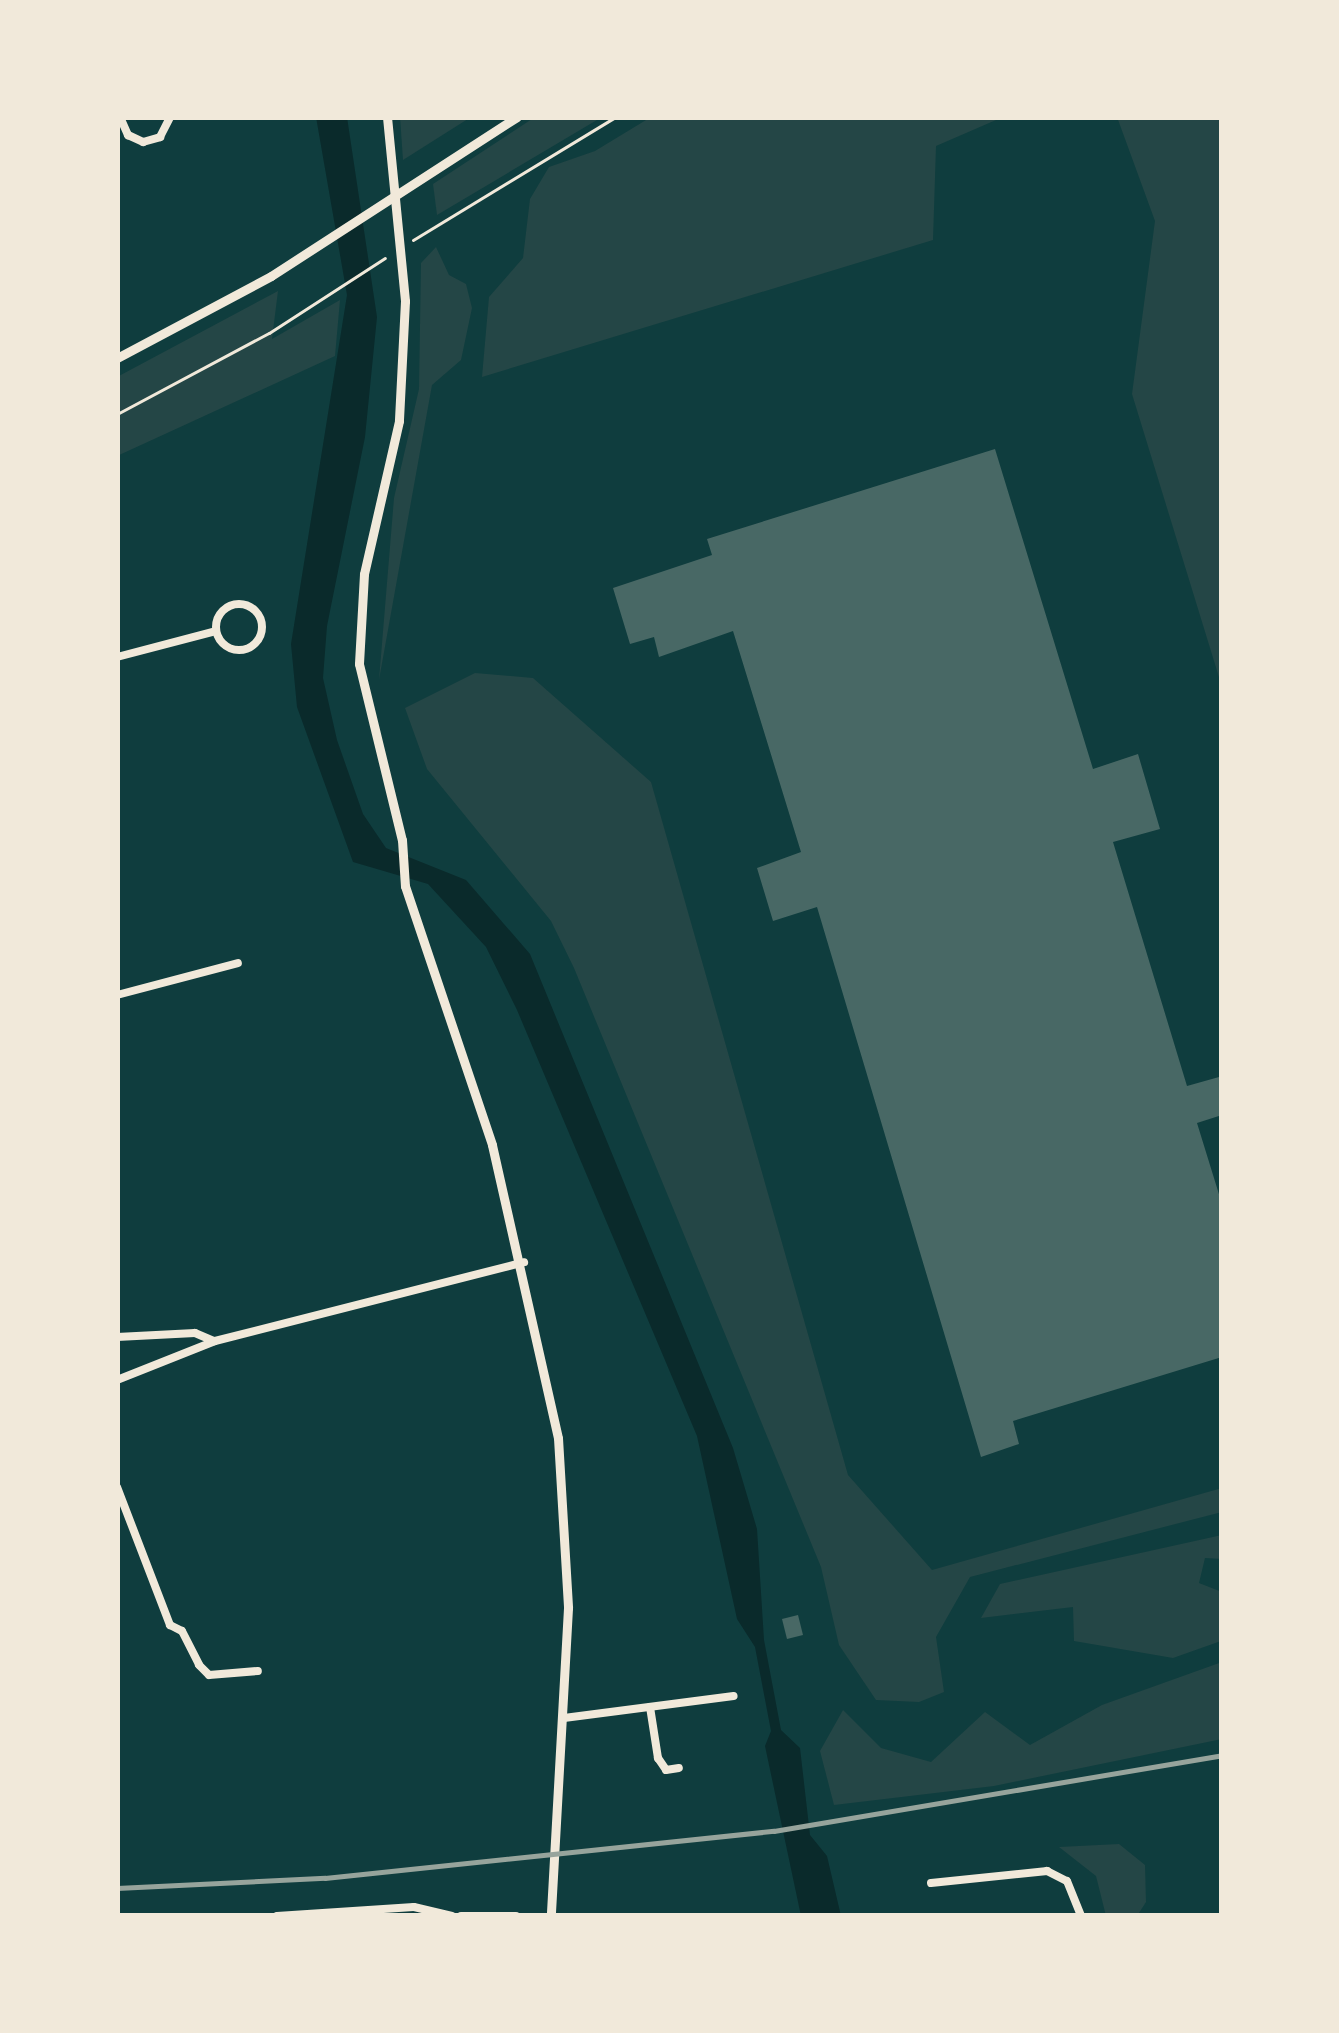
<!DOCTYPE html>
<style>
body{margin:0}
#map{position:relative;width:1339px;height:2033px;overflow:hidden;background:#0f3d3e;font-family:Cabin,sans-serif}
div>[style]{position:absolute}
.green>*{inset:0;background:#244646}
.water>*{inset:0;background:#0a2a2b}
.building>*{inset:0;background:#486865}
.path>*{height:3px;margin:-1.5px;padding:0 1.5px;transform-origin:1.5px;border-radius:1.5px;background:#f1e9da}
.minor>*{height:8px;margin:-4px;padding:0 4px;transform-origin:4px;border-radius:4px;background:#f1e9da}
.minor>.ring{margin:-4px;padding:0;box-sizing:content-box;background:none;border:8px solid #f1e9da;border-radius:50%}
.tertiary>*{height:9px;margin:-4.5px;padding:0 4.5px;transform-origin:4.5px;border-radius:4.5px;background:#f1e9da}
.rail>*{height:4.5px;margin:-2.25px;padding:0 2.25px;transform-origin:2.25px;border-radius:2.25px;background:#97a49c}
span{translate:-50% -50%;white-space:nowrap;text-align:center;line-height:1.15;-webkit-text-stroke:10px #f1e9da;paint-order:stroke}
.frame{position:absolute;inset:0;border:120px solid #f1e9da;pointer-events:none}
</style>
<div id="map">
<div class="green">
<div style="clip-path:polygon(400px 117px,471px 117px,403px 160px)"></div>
<div style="clip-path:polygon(535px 117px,602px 117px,437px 215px,433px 184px)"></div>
<div style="clip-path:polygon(651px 117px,1003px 117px,936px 146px,933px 240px,482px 377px,489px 297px,523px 258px,530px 199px,549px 167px,595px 151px)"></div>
<div style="clip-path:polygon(1117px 117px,1222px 117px,1222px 687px,1132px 394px,1155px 221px)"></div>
<div style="clip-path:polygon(436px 247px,449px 275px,466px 284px,472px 308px,461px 360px,432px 385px,379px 680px,394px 498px,419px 389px,421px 263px)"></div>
<div style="clip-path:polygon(278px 291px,272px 339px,340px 300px,335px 356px,117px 456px,117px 377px)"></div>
<div style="clip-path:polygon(475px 673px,533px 678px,651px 782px,848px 1475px,932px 1570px,1222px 1488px,1222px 1512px,970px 1577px,936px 1637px,944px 1692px,919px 1702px,876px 1700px,839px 1645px,821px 1567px,574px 968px,551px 921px,427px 769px,405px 708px)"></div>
<div style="clip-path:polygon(1222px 1535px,1222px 1559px,1205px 1558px,1199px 1583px,1222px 1592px,1221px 1641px,1173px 1658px,1074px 1641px,1073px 1607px,981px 1618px,1000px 1584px)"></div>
<div style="clip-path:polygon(1222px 1662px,1222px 1739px,994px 1786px,834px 1805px,820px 1751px,843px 1710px,881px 1748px,931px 1762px,985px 1712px,1030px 1745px,1102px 1705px)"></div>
<div style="clip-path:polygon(1119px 1844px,1145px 1865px,1146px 1902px,1137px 1916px,1106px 1916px,1096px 1876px,1059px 1847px)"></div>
</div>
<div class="water">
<div style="clip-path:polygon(316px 117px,347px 117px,377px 317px,365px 437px,327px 626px,323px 678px,337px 740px,363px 814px,386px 848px,466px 880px,530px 954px,733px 1448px,757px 1529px,764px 1640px,781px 1730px,800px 1748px,810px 1835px,827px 1856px,841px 1916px,801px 1916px,765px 1746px,771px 1731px,755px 1647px,737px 1619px,697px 1436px,517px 1010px,486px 947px,428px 884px,353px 862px,297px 707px,291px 644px,347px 295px)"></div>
</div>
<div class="building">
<div style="clip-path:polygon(995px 449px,1093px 769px,1138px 754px,1160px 829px,1113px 842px,1187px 1086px,1219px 1077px,1222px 1087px,1222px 1115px,1197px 1123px,1222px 1204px,1222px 1357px,1013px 1421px,1019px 1444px,981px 1457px,817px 907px,773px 921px,757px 868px,801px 852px,733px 631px,659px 657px,654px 637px,630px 644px,613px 588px,712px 555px,707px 539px)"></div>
<div style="clip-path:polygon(798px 1615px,803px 1635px,787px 1639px,782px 1619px)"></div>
</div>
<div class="path">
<div style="left:413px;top:240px;width:237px;rotate:-31.3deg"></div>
<div style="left:117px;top:414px;width:172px;rotate:-28.1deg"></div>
<div style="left:269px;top:333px;width:138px;rotate:-32.9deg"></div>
</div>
<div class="minor">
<div style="left:120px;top:117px;width:20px;rotate:66deg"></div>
<div style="left:128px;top:135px;width:17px;rotate:25deg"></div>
<div style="left:143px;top:142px;width:18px;rotate:-16deg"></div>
<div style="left:160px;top:137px;width:22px;rotate:-63deg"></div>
<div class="ring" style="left:216px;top:604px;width:38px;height:38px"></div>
<div style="left:117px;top:657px;width:102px;rotate:-14.7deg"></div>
<div style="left:117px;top:995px;width:125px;rotate:-14.8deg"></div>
<div style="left:117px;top:1337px;width:78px;rotate:-2.9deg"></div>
<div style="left:195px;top:1333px;width:21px;rotate:23deg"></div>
<div style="left:117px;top:1380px;width:105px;rotate:-21.7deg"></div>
<div style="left:215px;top:1341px;width:319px;rotate:-14.3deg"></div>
<div style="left:117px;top:1487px;width:148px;rotate:69deg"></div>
<div style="left:170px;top:1625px;width:13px;rotate:27deg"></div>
<div style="left:182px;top:1631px;width:38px;rotate:63deg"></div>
<div style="left:199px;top:1665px;width:14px;rotate:45deg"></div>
<div style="left:209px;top:1675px;width:49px;rotate:-4.7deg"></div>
<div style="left:650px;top:1707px;width:52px;rotate:81.1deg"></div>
<div style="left:658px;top:1758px;width:14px;rotate:56deg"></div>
<div style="left:666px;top:1770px;width:13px;rotate:-9deg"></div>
<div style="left:564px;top:1718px;width:171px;rotate:-7.4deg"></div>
<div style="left:931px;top:1883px;width:117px;rotate:-5.9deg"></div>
<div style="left:1047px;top:1871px;width:22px;rotate:27deg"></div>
<div style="left:1067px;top:1881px;width:38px;rotate:68deg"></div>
<div style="left:277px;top:1916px;width:137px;rotate:-3.8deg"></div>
<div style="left:414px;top:1907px;width:39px;rotate:13deg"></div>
<div style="left:461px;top:1916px;width:55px"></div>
</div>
<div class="tertiary">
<div style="left:387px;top:117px;width:185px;rotate:84.4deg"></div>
<div style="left:405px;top:301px;width:120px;rotate:92.9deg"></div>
<div style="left:399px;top:421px;width:157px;rotate:102.9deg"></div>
<div style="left:364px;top:574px;width:90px;rotate:93.2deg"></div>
<div style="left:359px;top:664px;width:181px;rotate:76.3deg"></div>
<div style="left:402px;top:840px;width:46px;rotate:86.3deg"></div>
<div style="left:405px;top:886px;width:273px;rotate:71.4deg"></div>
<div style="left:492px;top:1145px;width:300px;rotate:77.3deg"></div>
<div style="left:558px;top:1438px;width:170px;rotate:86.6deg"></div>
<div style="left:568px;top:1608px;width:308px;rotate:93.2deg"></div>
<div style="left:117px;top:358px;width:174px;rotate:-28deg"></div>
<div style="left:271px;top:276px;width:293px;rotate:-32.9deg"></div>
</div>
<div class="rail">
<div style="left:117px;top:1888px;width:208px;rotate:-2.8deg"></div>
<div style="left:325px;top:1878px;width:451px;rotate:-6deg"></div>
<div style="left:774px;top:1831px;width:454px;rotate:-9.6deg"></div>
</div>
<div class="frame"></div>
</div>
